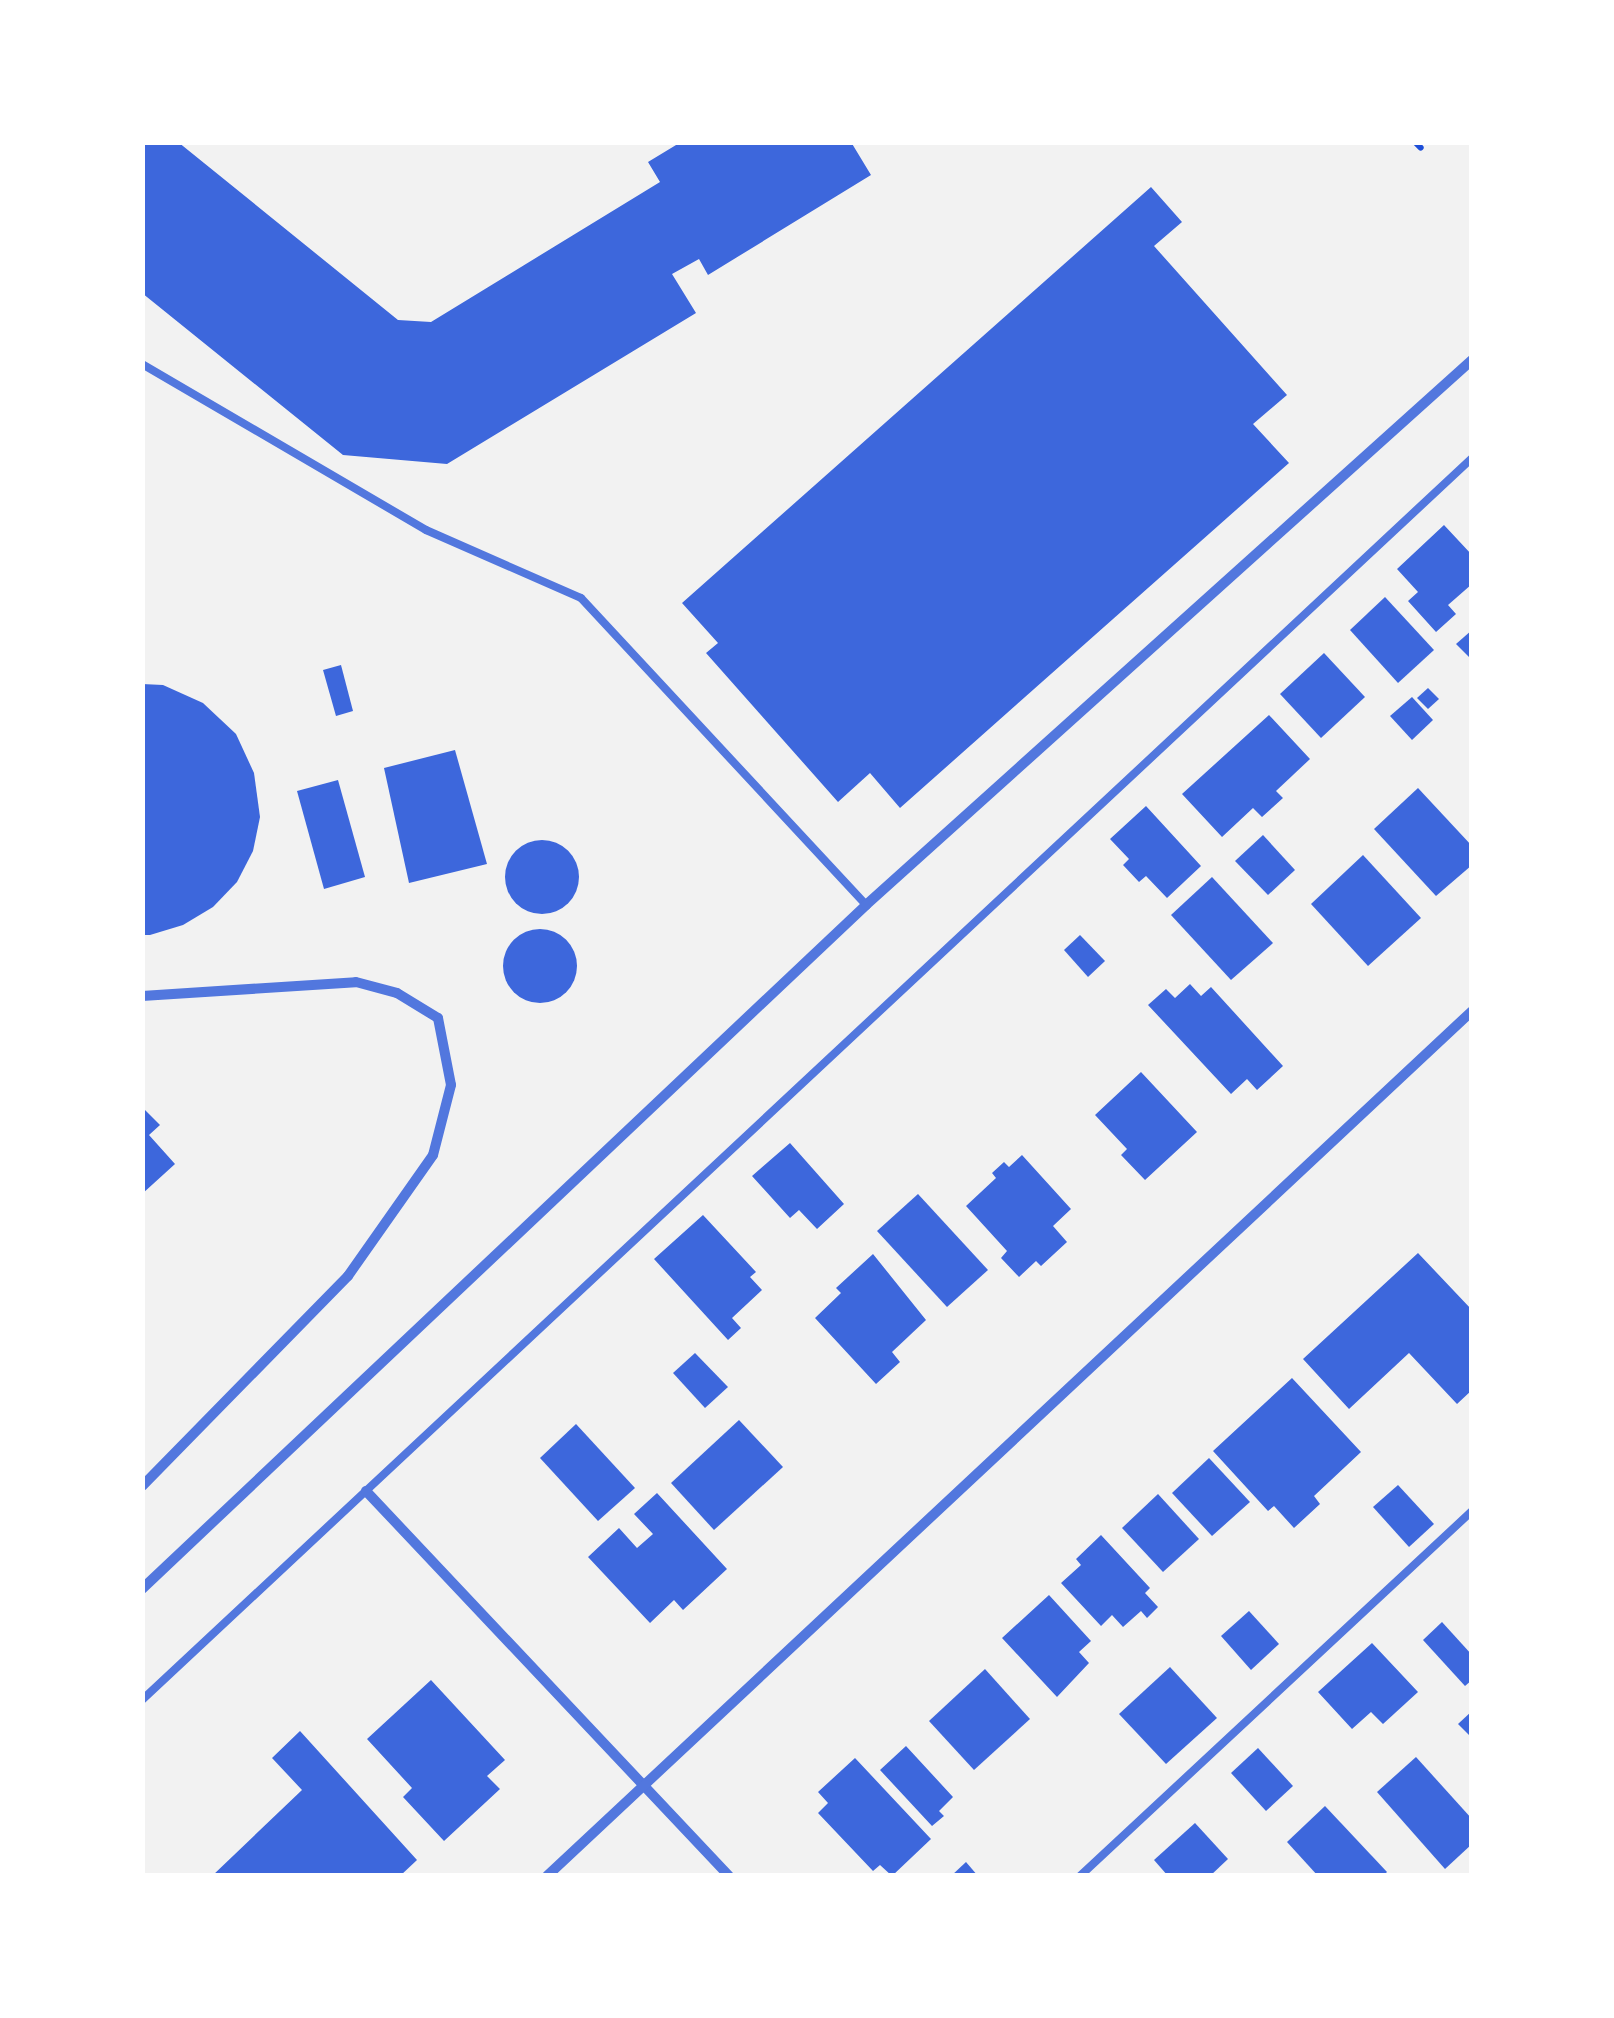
<!DOCTYPE html>
<style>
body{margin:0}
#map{position:relative;width:1614px;height:2018px;overflow:hidden;background:#f2f2f2;font-family:Barlow,sans-serif}
div>[style]{position:absolute}
.building>*{inset:0;background:#3d67dc}
.round{border-radius:50%}
.path>*{height:6px;margin:-3px;padding:0 3px;transform-origin:3px;border-radius:3px;background:#1d4ed8}
.service>*{height:8px;margin:-4px;padding:0 4px;transform-origin:4px;border-radius:4px;background:#5277de}
.minor>*{height:10px;margin:-5px;padding:0 5px;transform-origin:5px;border-radius:5px;background:#5277de}
span{translate:-50% -50%;white-space:nowrap;text-align:center;line-height:1.15;-webkit-text-stroke:8px #fff;paint-order:stroke}
.frame{position:absolute;inset:0;border:145px solid #fff;pointer-events:none}
</style>
<div id="map">
<div class="building">
<div style="clip-path:polygon(142px 142px,178px 142px,398px 320px,431px 322px,660px 182px,648px 162px,681px 142px,851px 142px,871px 175px,708px 275px,699px 259px,672px 274px,696px 313px,447px 464px,343px 455px,142px 293px)"></div>
<div style="clip-path:polygon(1151px 187px,1182px 222px,1154px 246px,1287px 395px,1253px 424px,1289px 463px,900px 808px,870px 773px,838px 802px,706px 653px,718px 643px,682px 603px)"></div>
<div style="clip-path:polygon(1444px 525px,1472px 555px,1472px 584px,1448px 605px,1456px 614px,1436px 632px,1408px 601px,1418px 592px,1397px 569px)"></div>
<div style="clip-path:polygon(1385px 597px,1434px 650px,1398px 683px,1350px 630px)"></div>
<div style="clip-path:polygon(1472px 630px,1472px 660px,1456px 644px)"></div>
<div style="clip-path:polygon(1324px 653px,1365px 697px,1321px 738px,1280px 694px)"></div>
<div style="clip-path:polygon(341px 665px,353px 711px,336px 716px,323px 670px)"></div>
<div style="clip-path:polygon(142px 684px,163px 685px,203px 703px,236px 734px,254px 773px,260px 817px,253px 851px,237px 882px,213px 907px,183px 925px,150px 935px,142px 935px)"></div>
<div style="clip-path:polygon(1428px 688px,1439px 699px,1428px 709px,1417px 698px)"></div>
<div style="clip-path:polygon(1412px 697px,1433px 720px,1412px 740px,1390px 716px)"></div>
<div style="clip-path:polygon(1269px 715px,1310px 759px,1276px 791px,1283px 798px,1262px 817px,1253px 808px,1222px 837px,1182px 794px)"></div>
<div style="clip-path:polygon(455px 750px,487px 864px,409px 883px,384px 768px)"></div>
<div style="clip-path:polygon(338px 780px,365px 877px,324px 889px,297px 791px)"></div>
<div style="clip-path:polygon(1418px 788px,1472px 846px,1472px 865px,1436px 896px,1374px 829px)"></div>
<div style="clip-path:polygon(1146px 806px,1201px 866px,1167px 898px,1146px 876px,1139px 882px,1123px 865px,1129px 859px,1110px 839px)"></div>
<div style="clip-path:polygon(1263px 835px,1295px 870px,1268px 895px,1235px 861px)"></div>
<div class="round" style="left:505px;top:840px;width:74px;height:74px"></div>
<div style="clip-path:polygon(1363px 855px,1421px 918px,1368px 966px,1311px 904px)"></div>
<div style="clip-path:polygon(1212px 877px,1273px 943px,1231px 980px,1171px 915px)"></div>
<div class="round" style="left:503px;top:929px;width:74px;height:74px"></div>
<div style="clip-path:polygon(1080px 935px,1105px 961px,1088px 977px,1064px 950px)"></div>
<div style="clip-path:polygon(1190px 984px,1201px 996px,1211px 987px,1283px 1066px,1257px 1090px,1247px 1079px,1231px 1094px,1148px 1005px,1166px 989px,1175px 998px)"></div>
<div style="clip-path:polygon(1141px 1072px,1197px 1132px,1145px 1180px,1121px 1155px,1127px 1149px,1095px 1115px)"></div>
<div style="clip-path:polygon(142px 1107px,160px 1125px,149px 1135px,175px 1164px,142px 1194px)"></div>
<div style="clip-path:polygon(790px 1143px,844px 1204px,817px 1229px,799px 1210px,790px 1218px,752px 1176px)"></div>
<div style="clip-path:polygon(1022px 1155px,1071px 1209px,1053px 1226px,1067px 1242px,1041px 1266px,1036px 1261px,1019px 1277px,1001px 1258px,1007px 1251px,966px 1206px,996px 1178px,992px 1173px,1004px 1162px,1009px 1167px)"></div>
<div style="clip-path:polygon(918px 1194px,988px 1270px,947px 1307px,877px 1231px)"></div>
<div style="clip-path:polygon(703px 1215px,756px 1272px,750px 1277px,762px 1290px,732px 1318px,741px 1328px,728px 1340px,654px 1259px)"></div>
<div style="clip-path:polygon(1418px 1253px,1472px 1310px,1472px 1390px,1457px 1404px,1409px 1353px,1349px 1409px,1303px 1359px)"></div>
<div style="clip-path:polygon(873px 1254px,926px 1320px,892px 1352px,900px 1362px,876px 1384px,815px 1318px,841px 1293px,836px 1288px)"></div>
<div style="clip-path:polygon(695px 1353px,728px 1387px,705px 1408px,673px 1373px)"></div>
<div style="clip-path:polygon(1292px 1378px,1361px 1452px,1314px 1496px,1320px 1504px,1294px 1528px,1274px 1506px,1268px 1511px,1213px 1451px)"></div>
<div style="clip-path:polygon(739px 1420px,783px 1467px,714px 1530px,671px 1483px)"></div>
<div style="clip-path:polygon(576px 1424px,635px 1488px,598px 1521px,540px 1458px)"></div>
<div style="clip-path:polygon(1209px 1458px,1250px 1502px,1212px 1536px,1172px 1493px)"></div>
<div style="clip-path:polygon(1398px 1485px,1434px 1524px,1409px 1547px,1373px 1507px)"></div>
<div style="clip-path:polygon(657px 1493px,727px 1569px,683px 1610px,674px 1600px,650px 1623px,588px 1557px,619px 1528px,637px 1548px,653px 1534px,634px 1514px)"></div>
<div style="clip-path:polygon(1158px 1494px,1199px 1539px,1163px 1572px,1122px 1528px)"></div>
<div style="clip-path:polygon(1101px 1535px,1150px 1588px,1145px 1593px,1158px 1607px,1147px 1618px,1141px 1611px,1123px 1627px,1112px 1615px,1101px 1626px,1061px 1583px,1081px 1565px,1076px 1559px)"></div>
<div style="clip-path:polygon(1049px 1595px,1091px 1641px,1079px 1652px,1089px 1663px,1057px 1697px,1002px 1638px)"></div>
<div style="clip-path:polygon(1249px 1611px,1279px 1644px,1251px 1670px,1221px 1636px)"></div>
<div style="clip-path:polygon(1442px 1622px,1472px 1655px,1472px 1680px,1465px 1686px,1423px 1640px)"></div>
<div style="clip-path:polygon(1372px 1643px,1418px 1692px,1383px 1724px,1371px 1712px,1352px 1729px,1318px 1692px)"></div>
<div style="clip-path:polygon(1170px 1667px,1217px 1718px,1166px 1764px,1119px 1714px)"></div>
<div style="clip-path:polygon(985px 1669px,1030px 1719px,974px 1770px,929px 1721px)"></div>
<div style="clip-path:polygon(431px 1680px,505px 1760px,487px 1776px,500px 1789px,444px 1841px,403px 1797px,412px 1788px,367px 1739px)"></div>
<div style="clip-path:polygon(1472px 1711px,1472px 1738px,1458px 1724px)"></div>
<div style="clip-path:polygon(300px 1731px,417px 1860px,400px 1876px,212px 1876px,302px 1790px,272px 1758px)"></div>
<div style="clip-path:polygon(906px 1746px,953px 1797px,939px 1811px,944px 1816px,932px 1826px,880px 1770px)"></div>
<div style="clip-path:polygon(1258px 1748px,1293px 1786px,1266px 1811px,1231px 1773px)"></div>
<div style="clip-path:polygon(1416px 1757px,1472px 1819px,1472px 1844px,1445px 1869px,1377px 1792px)"></div>
<div style="clip-path:polygon(855px 1758px,931px 1839px,892px 1876px,880px 1865px,873px 1871px,818px 1813px,828px 1803px,818px 1792px)"></div>
<div style="clip-path:polygon(1325px 1806px,1387px 1872px,1383px 1876px,1318px 1876px,1287px 1842px)"></div>
<div style="clip-path:polygon(1195px 1823px,1228px 1859px,1210px 1876px,1168px 1876px,1154px 1860px)"></div>
<div style="clip-path:polygon(966px 1862px,978px 1876px,951px 1876px)"></div>
</div>
<div class="path">
<div style="left:1415px;top:142px;width:8px;rotate:45deg"></div>
</div>
<div class="service">
<div style="left:142px;top:364px;width:329px;rotate:30.3deg"></div>
<div style="left:426px;top:530px;width:169px;rotate:23.7deg"></div>
<div style="left:581px;top:598px;width:419px;rotate:47.1deg"></div>
<div style="left:142px;top:1700px;width:1820px;rotate:-43.04deg"></div>
<div style="left:1080px;top:1876px;width:536px;rotate:-42.96deg"></div>
</div>
<div class="minor">
<div style="left:142px;top:996px;width:214px;rotate:-3.7deg"></div>
<div style="left:356px;top:982px;width:42px;rotate:15deg"></div>
<div style="left:397px;top:993px;width:48px;rotate:31.4deg"></div>
<div style="left:438px;top:1018px;width:68px;rotate:79deg"></div>
<div style="left:451px;top:1085px;width:72px;rotate:104.4deg"></div>
<div style="left:433px;top:1155px;width:148px;rotate:125.1deg"></div>
<div style="left:348px;top:1276px;width:294px;rotate:134.4deg"></div>
<div style="left:366px;top:1491px;width:529px;rotate:46.68deg"></div>
<div style="left:142px;top:1589px;width:996px;rotate:-43.37deg"></div>
<div style="left:866px;top:905px;width:815px;rotate:-41.97deg"></div>
<div style="left:547px;top:1876px;width:1266px;rotate:-43.08deg"></div>
</div>
<div class="frame"></div>
</div>
